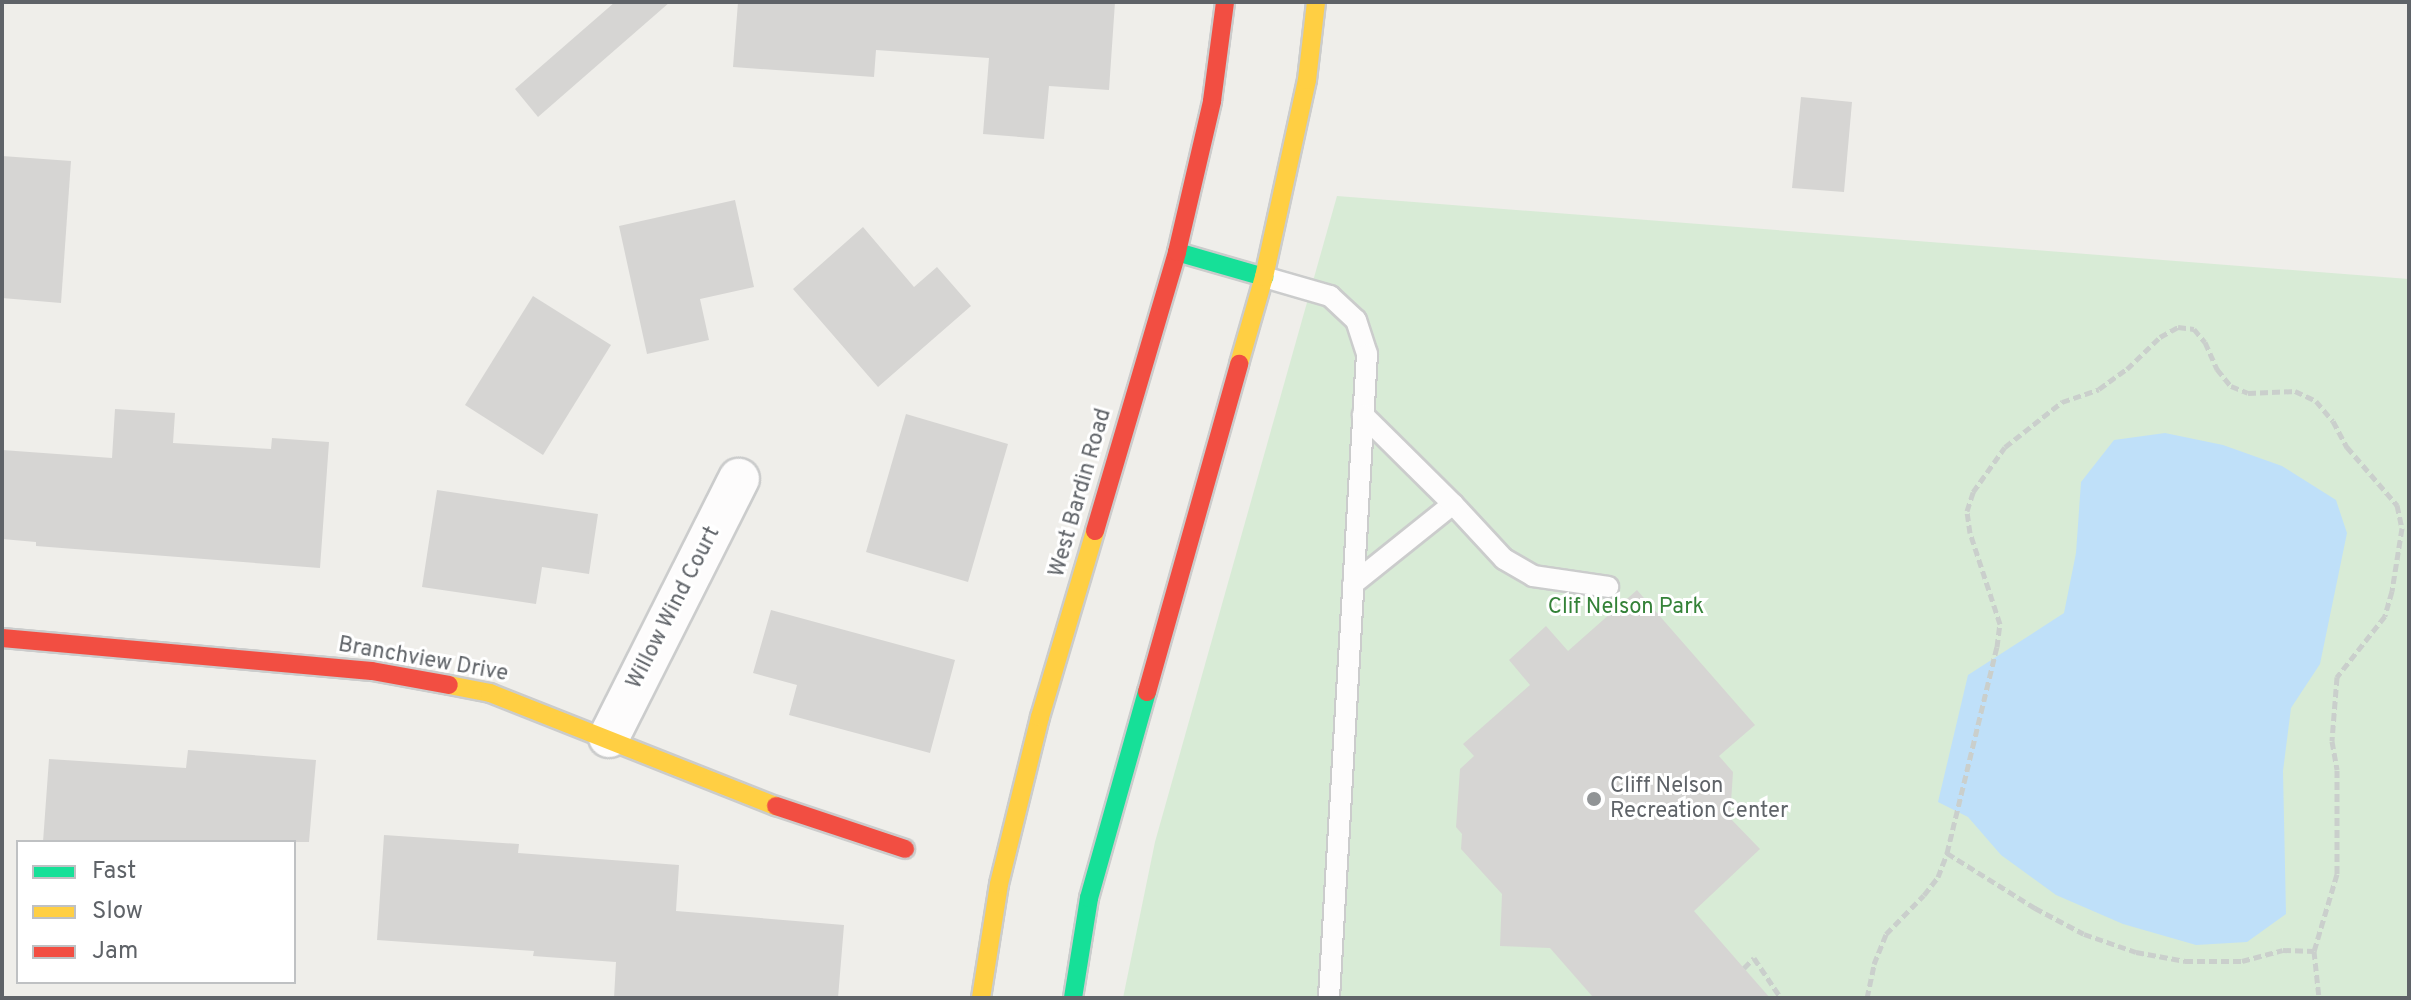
<!DOCTYPE html>
<style>
body{margin:0}
#map{position:relative;width:2411px;height:1000px;overflow:hidden;background:#efeeea;font-family:Overpass,sans-serif}
div>[style]{position:absolute}
.green>*{inset:0;background:#d8ebd6}
.water>*{inset:0;background:#bfe0f9}
.building>*{inset:0;background:#d6d5d3}
.path>*{height:5px;margin-top:-2.5px;transform-origin:0;background:repeating-linear-gradient(90deg,#cacfcc 0 8px,transparent 0 12px)}
.roads{filter:drop-shadow(2px 0 #cbcccc) drop-shadow(-2px 0 #cbcccc) drop-shadow(0 2px #cbcccc) drop-shadow(0 -2px #cbcccc)}
.lane>*{height:20px;margin:-10px;padding:0 10px;transform-origin:10px;border-radius:10px;background:#fdfcfc}
.street>*{height:40px;margin:-20px;padding:0 20px;transform-origin:20px;border-radius:20px;background:#fdfcfc}
.fast>*{height:18px;margin:-9px;padding:0 9px;transform-origin:9px;border-radius:9px;background:#16e098}
.slow>*{height:18px;margin:-9px;padding:0 9px;transform-origin:9px;border-radius:9px;background:#ffcf43}
.jam>*{height:18px;margin:-9px;padding:0 9px;transform-origin:9px;border-radius:9px;background:#f24e42}
.dots>*{width:22px;height:22px;translate:-50% -50%;box-sizing:border-box;border:4px solid #fff;border-radius:50%}
span{translate:-50% -50%;white-space:nowrap;text-align:center;line-height:1.15;-webkit-text-stroke:6px #fff;paint-order:stroke}
.street-label{font-size:22px;color:#5f6368}
.park-label{font-size:22px;color:#348238}
.poi-label{font-size:22px;color:#5f6368}
.left{translate:0 -50%;text-align:left}
.frame{position:absolute;inset:0;border:4px solid #5f6368;pointer-events:none}
.legend{position:absolute;left:16px;top:840px;width:280px;height:144px;box-sizing:border-box;background:#fff;border:2px solid #bfc1c3;margin:0;padding:10px 14px;list-style:none;font-size:24px;color:#5f6368}
.legend li{display:flex;align-items:center;gap:16px;height:40px}
.legend b{width:40px;border:2px solid #bfc1c3}
</style>
<div id="map">
<div class="green">
<div style="clip-path:polygon(1337px 196px,2409px 279px,2409px 998px,1123px 998px,1155px 842px)"></div>
</div>
<div class="water">
<div style="clip-path:polygon(2165px 433px,2223px 445px,2282px 466px,2336px 500px,2347px 533px,2320px 664px,2291px 708px,2283px 771px,2286px 914px,2247px 942px,2196px 945px,2123px 924px,2056px 895px,2001px 855px,1968px 817px,1938px 802px,1968px 675px,2064px 613px,2076px 553px,2081px 482px,2114px 440px)"></div>
</div>
<div class="building">
<div style="clip-path:polygon(615px 2px,670px 2px,538px 117px,515px 89px)"></div>
<div style="clip-path:polygon(738px 2px,1115px 2px,1109px 90px,1049px 86px,1044px 139px,983px 134px,989px 58px,876px 50px,874px 77px,733px 67px)"></div>
<div style="clip-path:polygon(1801px 97px,1852px 102px,1844px 192px,1792px 188px)"></div>
<div style="clip-path:polygon(2px 156px,71px 161px,61px 303px,2px 298px)"></div>
<div style="clip-path:polygon(735px 200px,754px 287px,700px 299px,709px 340px,647px 354px,619px 226px)"></div>
<div style="clip-path:polygon(863px 227px,914px 287px,937px 267px,971px 306px,878px 387px,793px 289px)"></div>
<div style="clip-path:polygon(533px 296px,611px 345px,543px 455px,465px 405px)"></div>
<div style="clip-path:polygon(115px 409px,175px 413px,173px 443px,271px 449px,272px 438px,329px 442px,320px 568px,36px 546px,36px 542px,2px 539px,2px 450px,112px 458px)"></div>
<div style="clip-path:polygon(906px 414px,1008px 444px,968px 582px,866px 552px)"></div>
<div style="clip-path:polygon(437px 490px,598px 514px,589px 574px,542px 567px,536px 604px,422px 587px)"></div>
<div style="clip-path:polygon(1637px 590px,1755px 725px,1719px 756px,1733px 772px,1730px 818px,1760px 849px,1694px 911px,1770px 998px,1592px 996px,1550px 948px,1500px 946px,1502px 894px,1461px 849px,1462px 834px,1456px 827px,1460px 769px,1474px 756px,1463px 744px,1530px 685px,1509px 660px,1546px 626px,1568px 651px)"></div>
<div style="clip-path:polygon(771px 610px,955px 660px,930px 753px,789px 715px,797px 685px,753px 673px)"></div>
<div style="clip-path:polygon(188px 750px,316px 760px,309px 842px,43px 842px,49px 759px,186px 768px)"></div>
<div style="clip-path:polygon(384px 835px,519px 844px,518px 853px,679px 865px,676px 911px,844px 925px,838px 998px,614px 998px,616px 962px,533px 956px,534px 951px,377px 940px)"></div>
</div>
<div class="path">
<div style="left:1947px;top:853px;width:104px;rotate:32deg"></div>
<div style="left:2035px;top:908px;width:55px;rotate:28deg"></div>
<div style="left:2084px;top:934px;width:55px;rotate:19.1deg"></div>
<div style="left:2136px;top:952px;width:50px;rotate:10.4deg"></div>
<div style="left:2185px;top:961px;width:57px"></div>
<div style="left:2242px;top:961px;width:42px;rotate:-15deg"></div>
<div style="left:2283px;top:950px;width:31px;rotate:2deg"></div>
<div style="left:1744px;top:968px;width:14px;rotate:-45deg"></div>
<div style="left:1754px;top:958px;width:48px;rotate:56deg"></div>
<div style="left:1867px;top:998px;width:35px;rotate:-78deg"></div>
<div style="left:1874px;top:964px;width:32px;rotate:-68deg"></div>
<div style="left:1886px;top:934px;width:54px;rotate:-45.7deg"></div>
<div style="left:1924px;top:895px;width:23px;rotate:-52deg"></div>
<div style="left:1938px;top:877px;width:26px;rotate:-69deg"></div>
<div style="left:1947px;top:853px;width:212px;rotate:-76.4deg"></div>
<div style="left:1997px;top:647px;width:23px;rotate:-83deg"></div>
<div style="left:2000px;top:624px;width:96px;rotate:-108.2deg"></div>
<div style="left:1970px;top:533px;width:22px;rotate:-98deg"></div>
<div style="left:1967px;top:511px;width:20px;rotate:-72deg"></div>
<div style="left:1973px;top:492px;width:55px;rotate:-54.6deg"></div>
<div style="left:2005px;top:447px;width:73px;rotate:-38.3deg"></div>
<div style="left:2062px;top:402px;width:39px;rotate:-19deg"></div>
<div style="left:2099px;top:389px;width:34px;rotate:-36deg"></div>
<div style="left:2127px;top:369px;width:46px;rotate:-44.1deg"></div>
<div style="left:2160px;top:337px;width:21px;rotate:-29deg"></div>
<div style="left:2178px;top:327px;width:16px;rotate:7deg"></div>
<div style="left:2194px;top:329px;width:17px;rotate:50deg"></div>
<div style="left:2205px;top:342px;width:30px;rotate:66deg"></div>
<div style="left:2217px;top:369px;width:22px;rotate:51deg"></div>
<div style="left:2231px;top:386px;width:18px;rotate:22deg"></div>
<div style="left:2248px;top:393px;width:47px;rotate:-2.4deg"></div>
<div style="left:2295px;top:391px;width:23px;rotate:25deg"></div>
<div style="left:2316px;top:401px;width:26px;rotate:50deg"></div>
<div style="left:2333px;top:421px;width:30px;rotate:62deg"></div>
<div style="left:2347px;top:447px;width:77px;rotate:49.2deg"></div>
<div style="left:2397px;top:505px;width:24px;rotate:78deg"></div>
<div style="left:2402px;top:528px;width:64px;rotate:99deg"></div>
<div style="left:2392px;top:591px;width:26px;rotate:106deg"></div>
<div style="left:2385px;top:616px;width:78px;rotate:128.2deg"></div>
<div style="left:2337px;top:677px;width:64px;rotate:94.5deg"></div>
<div style="left:2332px;top:741px;width:29px;rotate:80deg"></div>
<div style="left:2337px;top:770px;width:104px;rotate:90deg"></div>
<div style="left:2337px;top:874px;width:80px;rotate:106.6deg"></div>
<div style="left:2314px;top:951px;width:47px;rotate:83.9deg"></div>
</div>
<div class="roads">
<div class="lane">
<div style="left:1264px;top:277px;width:69px;rotate:16.1deg"></div>
<div style="left:1330px;top:296px;width:35px;rotate:43deg"></div>
<div style="left:1356px;top:320px;width:36px;rotate:72deg"></div>
<div style="left:1367px;top:354px;width:645px;rotate:93.38deg"></div>
<div style="left:1453px;top:504px;width:75px;rotate:47.2deg"></div>
<div style="left:1504px;top:559px;width:34px;rotate:30deg"></div>
<div style="left:1533px;top:576px;width:76px;rotate:8.3deg"></div>
<div style="left:1353px;top:584px;width:128px;rotate:-38.7deg"></div>
<div style="left:1453px;top:504px;width:127px;rotate:-135.3deg"></div>
</div>
<div class="street">
<div style="left:609px;top:737px;width:289px;rotate:-63.3deg"></div>
</div>
<div class="fast">
<div style="left:1177px;top:252px;width:91px;rotate:16deg"></div>
<div style="left:1073px;top:998px;width:101px;rotate:-80.9deg"></div>
<div style="left:1089px;top:898px;width:214px;rotate:-74.3deg"></div>
</div>
<div class="slow">
<div style="left:1239px;top:364px;width:91px;rotate:-74deg"></div>
<div style="left:1264px;top:277px;width:202px;rotate:-77.7deg"></div>
<div style="left:1307px;top:80px;width:79px;rotate:-83.4deg"></div>
<div style="left:449px;top:685px;width:42px;rotate:11deg"></div>
<div style="left:490px;top:693px;width:308px;rotate:21.6deg"></div>
<div style="left:981px;top:998px;width:115px;rotate:-81deg"></div>
<div style="left:999px;top:884px;width:172px;rotate:-76.2deg"></div>
<div style="left:1040px;top:717px;width:194px;rotate:-73.5deg"></div>
</div>
<div class="jam">
<div style="left:1095px;top:531px;width:291px;rotate:-73.6deg"></div>
<div style="left:1177px;top:252px;width:155px;rotate:-76.9deg"></div>
<div style="left:1212px;top:101px;width:100px;rotate:-82.5deg"></div>
<div style="left:2px;top:638px;width:371px;rotate:5.1deg"></div>
<div style="left:372px;top:671px;width:78px;rotate:10.3deg"></div>
<div style="left:1147px;top:692px;width:341px;rotate:-74.3deg"></div>
<div style="left:776px;top:806px;width:136px;rotate:18.4deg"></div>
</div>
</div>
<div class="dots">
<div style="left:1594px;top:799px;background:#919496"></div>
</div>
<div class="street-label">
<span style="left:1081px;top:493px;rotate:-74deg">West Bardin Road</span>
<span style="left:674px;top:608px;rotate:-63deg">Willow Wind Court</span>
<span style="left:423px;top:660px;rotate:10deg">Branchview Drive</span>
</div>
<div class="park-label">
<span style="left:1626px;top:608px">Clif Nelson Park</span>
</div>
<div class="poi-label">
<span class="left" style="left:1610px;top:799px">Cliff Nelson<br>Recreation Center</span>
</div>
<div class="frame"></div>
<ul class="legend">
<li><b style="height:10px;background:#16e098"></b>Fast</li>
<li><b style="height:10px;background:#ffcf43"></b>Slow</li>
<li><b style="height:10px;background:#f24e42"></b>Jam</li>
</ul>
</div>
